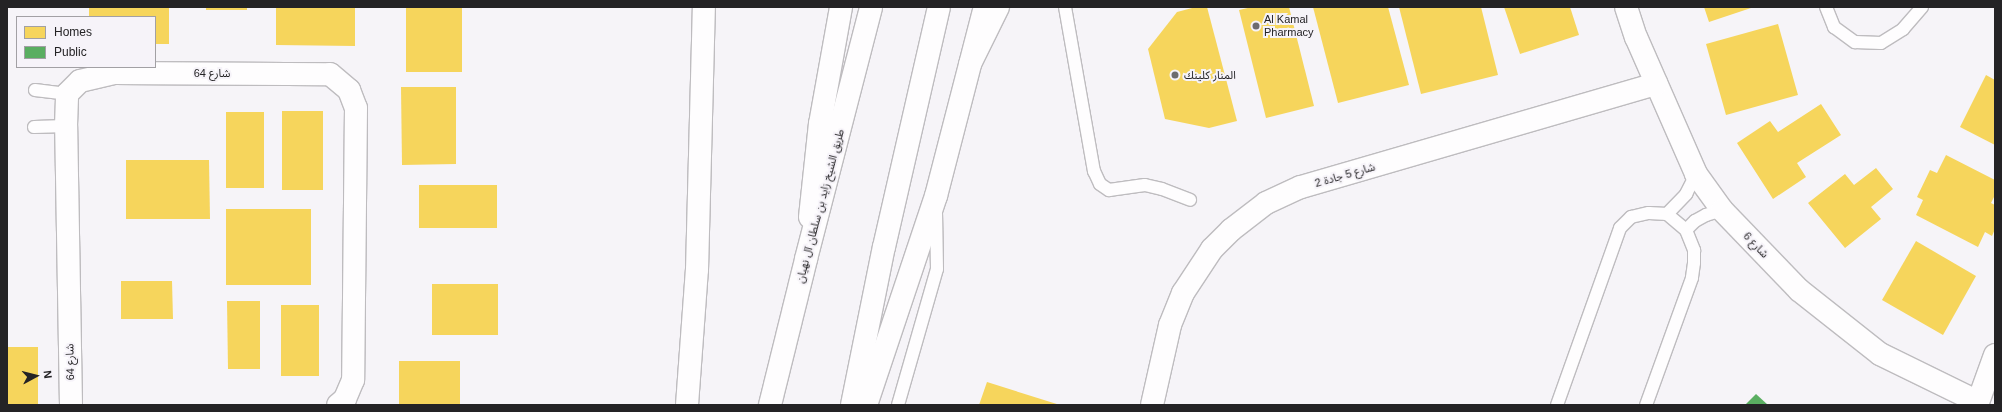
<!DOCTYPE html>
<meta charset="utf-8">
<style>
body{margin:0}
#map{position:relative;width:2002px;height:412px;overflow:hidden;background:#f6f4f8;font-family:Helvetica,"Noto Sans Arabic",sans-serif}
div>[style]{position:absolute}
.homes>*{inset:0;background:#f6d55c}
.public>*{inset:0;background:#5aae61}
.roads{filter:drop-shadow(1px 0 #bebcbf) drop-shadow(-1px 0 #bebcbf) drop-shadow(0 1px #bebcbf) drop-shadow(0 -1px #bebcbf)}
.lane>*{height:12px;margin:-6px;padding:0 6px;transform-origin:6px;border-radius:6px;background:#fefdfe}
.street>*{height:22px;margin:-11px;padding:0 11px;transform-origin:11px;border-radius:11px;background:#fefdfe}
.secondary>*{height:22px;margin:-11px;padding:0 11px;transform-origin:11px;border-radius:11px;background:#fefdfe}
.primary>*{height:22px;margin:-11px;padding:0 11px;transform-origin:11px;border-radius:11px;background:#fefdfe}
.highway>*{height:22px;margin:-11px;padding:0 11px;transform-origin:11px;border-radius:11px;background:#fefdfe}
.dots>*{width:11px;height:11px;translate:-50% -50%;box-sizing:border-box;border:2px solid #f6f3f9;border-radius:50%}
span{translate:-50% -50%;white-space:nowrap;text-align:center;line-height:1.15;-webkit-text-stroke:4px #f6f3f9;paint-order:stroke}
.poi-label{font-size:11px;color:#242325}
.left{translate:0 -50%;text-align:left}
.street-label{font-size:11px;color:#242325}
.frame{position:absolute;inset:0;border:8px solid #242325;pointer-events:none}
.legend{position:absolute;left:16px;top:16px;width:140px;height:52px;box-sizing:border-box;background:#f6f3f9;border:1px solid #a2a0a4;margin:0;padding:5px 7px;list-style:none;font-size:12px;color:#242325}
.legend li{display:flex;align-items:center;gap:8px;height:20px}
.legend b{width:20px;border:1px solid #a2a0a4}
.north{position:absolute;left:16px;top:356px;width:40px;height:40px;-webkit-text-stroke:3px #f6f3f9;paint-order:stroke;rotate:83deg;font-size:11px;font-weight:700;line-height:16px;text-align:center;color:#242325}
.north::after{content:'';display:block;margin:auto;width:14px;height:18px;background:#242325;clip-path:polygon(50% 0,100% 100%,50% 72%,0 100%)}
</style>
<div id="map">
<div class="homes">
<div style="clip-path:polygon(89px 7px,169px 7px,169px 44px,155px 44px,155px 17px,89px 17px)"></div>
<div style="clip-path:polygon(206px 7px,247px 7px,247px 10px,206px 10px)"></div>
<div style="clip-path:polygon(276px 7px,355px 7px,355px 46px,276px 45px)"></div>
<div style="clip-path:polygon(406px 7px,462px 7px,462px 72px,406px 72px)"></div>
<div style="clip-path:polygon(1196px 7px,1207px 7px,1237px 121px,1209px 128px,1165px 119px,1148px 49px,1177px 12px)"></div>
<div style="clip-path:polygon(1252px 7px,1289px 7px,1314px 106px,1266px 118px,1239px 10px)"></div>
<div style="clip-path:polygon(1313px 7px,1388px 7px,1409px 85px,1338px 103px)"></div>
<div style="clip-path:polygon(1399px 7px,1481px 7px,1498px 75px,1421px 94px)"></div>
<div style="clip-path:polygon(1504px 7px,1570px 7px,1579px 35px,1520px 54px)"></div>
<div style="clip-path:polygon(1704px 7px,1754px 7px,1709px 22px)"></div>
<div style="clip-path:polygon(1778px 24px,1798px 95px,1726px 115px,1706px 44px)"></div>
<div style="clip-path:polygon(1986px 75px,1995px 80px,1995px 145px,1960px 127px)"></div>
<div style="clip-path:polygon(401px 87px,456px 87px,456px 164px,402px 165px)"></div>
<div style="clip-path:polygon(1821px 104px,1841px 135px,1797px 163px,1806px 177px,1773px 199px,1737px 143px,1770px 121px,1778px 132px)"></div>
<div style="clip-path:polygon(282px 111px,323px 111px,323px 190px,282px 190px)"></div>
<div style="clip-path:polygon(226px 112px,264px 112px,264px 188px,226px 188px)"></div>
<div style="clip-path:polygon(1946px 155px,1995px 180px,1995px 195px,1991px 203px,1995px 205px,1995px 229px,1992px 236px,1985px 232px,1978px 247px,1916px 215px,1923px 200px,1917px 197px,1930px 170px,1937px 173px)"></div>
<div style="clip-path:polygon(126px 160px,209px 160px,210px 219px,126px 219px)"></div>
<div style="clip-path:polygon(1876px 168px,1893px 189px,1871px 207px,1881px 219px,1845px 248px,1808px 203px,1845px 174px,1854px 185px)"></div>
<div style="clip-path:polygon(419px 185px,497px 185px,497px 228px,419px 228px)"></div>
<div style="clip-path:polygon(226px 209px,311px 209px,311px 285px,226px 285px)"></div>
<div style="clip-path:polygon(1916px 241px,1976px 276px,1943px 335px,1882px 300px)"></div>
<div style="clip-path:polygon(121px 281px,172px 281px,173px 319px,121px 319px)"></div>
<div style="clip-path:polygon(432px 284px,498px 284px,498px 335px,432px 335px)"></div>
<div style="clip-path:polygon(227px 301px,260px 301px,260px 369px,228px 369px)"></div>
<div style="clip-path:polygon(281px 305px,319px 305px,319px 376px,281px 376px)"></div>
<div style="clip-path:polygon(7px 347px,38px 347px,38px 405px,7px 405px)"></div>
<div style="clip-path:polygon(399px 361px,460px 361px,460px 405px,399px 405px)"></div>
<div style="clip-path:polygon(987px 382px,1060px 405px,979px 405px)"></div>
</div>
<div class="public">
<div style="clip-path:polygon(1756px 394px,1768px 405px,1745px 405px)"></div>
</div>
<div class="roads">
<div class="lane">
<div style="left:1065px;top:7px;width:167px;rotate:80deg"></div>
<div style="left:1094px;top:171px;width:14px;rotate:65deg"></div>
<div style="left:1100px;top:184px;width:11px;rotate:34deg"></div>
<div style="left:1109px;top:190px;width:36px;rotate:-8deg"></div>
<div style="left:1145px;top:185px;width:17px;rotate:13deg"></div>
<div style="left:1162px;top:189px;width:30px;rotate:21deg"></div>
<div style="left:1826px;top:7px;width:22px;rotate:68deg"></div>
<div style="left:1834px;top:27px;width:26px;rotate:36deg"></div>
<div style="left:1855px;top:42px;width:26px;rotate:2deg"></div>
<div style="left:1881px;top:43px;width:26px;rotate:-32deg"></div>
<div style="left:1903px;top:29px;width:29px;rotate:-49deg"></div>
<div style="left:35px;top:90px;width:32px;rotate:7deg"></div>
<div style="left:34px;top:127px;width:32px;rotate:-2deg"></div>
<div style="left:1667px;top:214px;width:28px;rotate:-46deg"></div>
<div style="left:1686px;top:194px;width:22px;rotate:-63deg"></div>
<div style="left:1686px;top:230px;width:13px;rotate:-45deg"></div>
<div style="left:1695px;top:221px;width:13px;rotate:-29deg"></div>
<div style="left:1706px;top:215px;width:17px;rotate:-17deg"></div>
<div style="left:898px;top:405px;width:141px;rotate:-74deg"></div>
<div style="left:937px;top:269px;width:55px;rotate:-91deg"></div>
<div style="left:1557px;top:405px;width:188px;rotate:-70.4deg"></div>
<div style="left:1620px;top:228px;width:16px;rotate:-45deg"></div>
<div style="left:1631px;top:217px;width:18px;rotate:-13deg"></div>
<div style="left:1649px;top:213px;width:18px;rotate:3deg"></div>
<div style="left:1667px;top:214px;width:25px;rotate:40deg"></div>
<div style="left:1686px;top:230px;width:22px;rotate:68deg"></div>
<div style="left:1694px;top:250px;width:13px;rotate:90deg"></div>
<div style="left:1694px;top:263px;width:15px;rotate:98deg"></div>
<div style="left:1692px;top:278px;width:135px;rotate:109.9deg"></div>
</div>
<div class="street">
<div style="left:1626px;top:7px;width:32px;rotate:72deg"></div>
<div style="left:1636px;top:37px;width:150px;rotate:66.3deg"></div>
<div style="left:1696px;top:174px;width:44px;rotate:54.2deg"></div>
<div style="left:1722px;top:210px;width:111px;rotate:46.1deg"></div>
<div style="left:1799px;top:290px;width:103px;rotate:38.3deg"></div>
<div style="left:1880px;top:354px;width:109px;rotate:26.1deg"></div>
<div style="left:71px;top:405px;width:279px;rotate:-91deg"></div>
<div style="left:66px;top:126px;width:32px;rotate:-88deg"></div>
<div style="left:67px;top:94px;width:18px;rotate:-45deg"></div>
<div style="left:80px;top:81px;width:35px;rotate:-13deg"></div>
<div style="left:114px;top:73px;width:216px;rotate:0.3deg"></div>
<div style="left:330px;top:74px;width:25px;rotate:40deg"></div>
<div style="left:349px;top:90px;width:19px;rotate:69deg"></div>
<div style="left:356px;top:108px;width:272px;rotate:90.6deg"></div>
<div style="left:353px;top:380px;width:21px;rotate:113deg"></div>
<div style="left:345px;top:399px;width:9px;rotate:139deg"></div>
<div style="left:687px;top:405px;width:135px;rotate:-85.8deg"></div>
<div style="left:697px;top:270px;width:263px;rotate:-88.5deg"></div>
<div style="left:1152px;top:405px;width:82px;rotate:-77.3deg"></div>
<div style="left:1170px;top:325px;width:35px;rotate:-68deg"></div>
<div style="left:1183px;top:293px;width:53px;rotate:-56.6deg"></div>
<div style="left:1212px;top:249px;width:27px;rotate:-45deg"></div>
<div style="left:1231px;top:230px;width:44px;rotate:-37.6deg"></div>
<div style="left:1266px;top:203px;width:38px;rotate:-25deg"></div>
<div style="left:1301px;top:187px;width:370px;rotate:-16.2deg"></div>
<div style="left:1977px;top:405px;width:53px;rotate:-70.2deg"></div>
</div>
<div class="secondary">
<div style="left:810px;top:217px;width:94px;rotate:-83.9deg"></div>
<div style="left:820px;top:124px;width:119px;rotate:-79.8deg"></div>
<div style="left:866px;top:405px;width:220px;rotate:-71.5deg"></div>
<div style="left:936px;top:196px;width:195px;rotate:-75.5deg"></div>
</div>
<div class="primary">
<div style="left:970px;top:64px;width:64px;rotate:-63.8deg"></div>
</div>
<div class="highway">
<div style="left:770px;top:405px;width:150px;rotate:-76.1deg"></div>
<div style="left:806px;top:259px;width:260px;rotate:-75.5deg"></div>
<div style="left:852px;top:405px;width:161px;rotate:-78.6deg"></div>
<div style="left:884px;top:247px;width:246px;rotate:-77.1deg"></div>
</div>
</div>
<div class="dots">
<div style="left:1256px;top:26px;background:#6e6c6f"></div>
<div style="left:1175px;top:75px;background:#6e6c6f"></div>
</div>
<div class="poi-label">
<span class="left" style="left:1264px;top:26px">Al Kamal<br>Pharmacy</span>
<span class="left" style="left:1184px;top:75px">المنار كلينك</span>
</div>
<div class="street-label">
<span style="left:212px;top:73px">شارع 64</span>
<span style="left:1345px;top:175px;rotate:-16deg">شارع 5 جادة 2</span>
<span style="left:820px;top:206px;rotate:-75deg">طريق الشيخ زايد بن سلطان آل نهيان</span>
<span style="left:1756px;top:245px;rotate:46deg">شارع 6</span>
<span style="left:70px;top:362px;rotate:-91deg">شارع 64</span>
</div>
<div class="frame"></div>
<ul class="legend">
<li><b style="height:11px;background:#f6d55c"></b>Homes</li>
<li><b style="height:11px;background:#5aae61"></b>Public</li>
</ul>
<div class="north">N</div>
</div>
